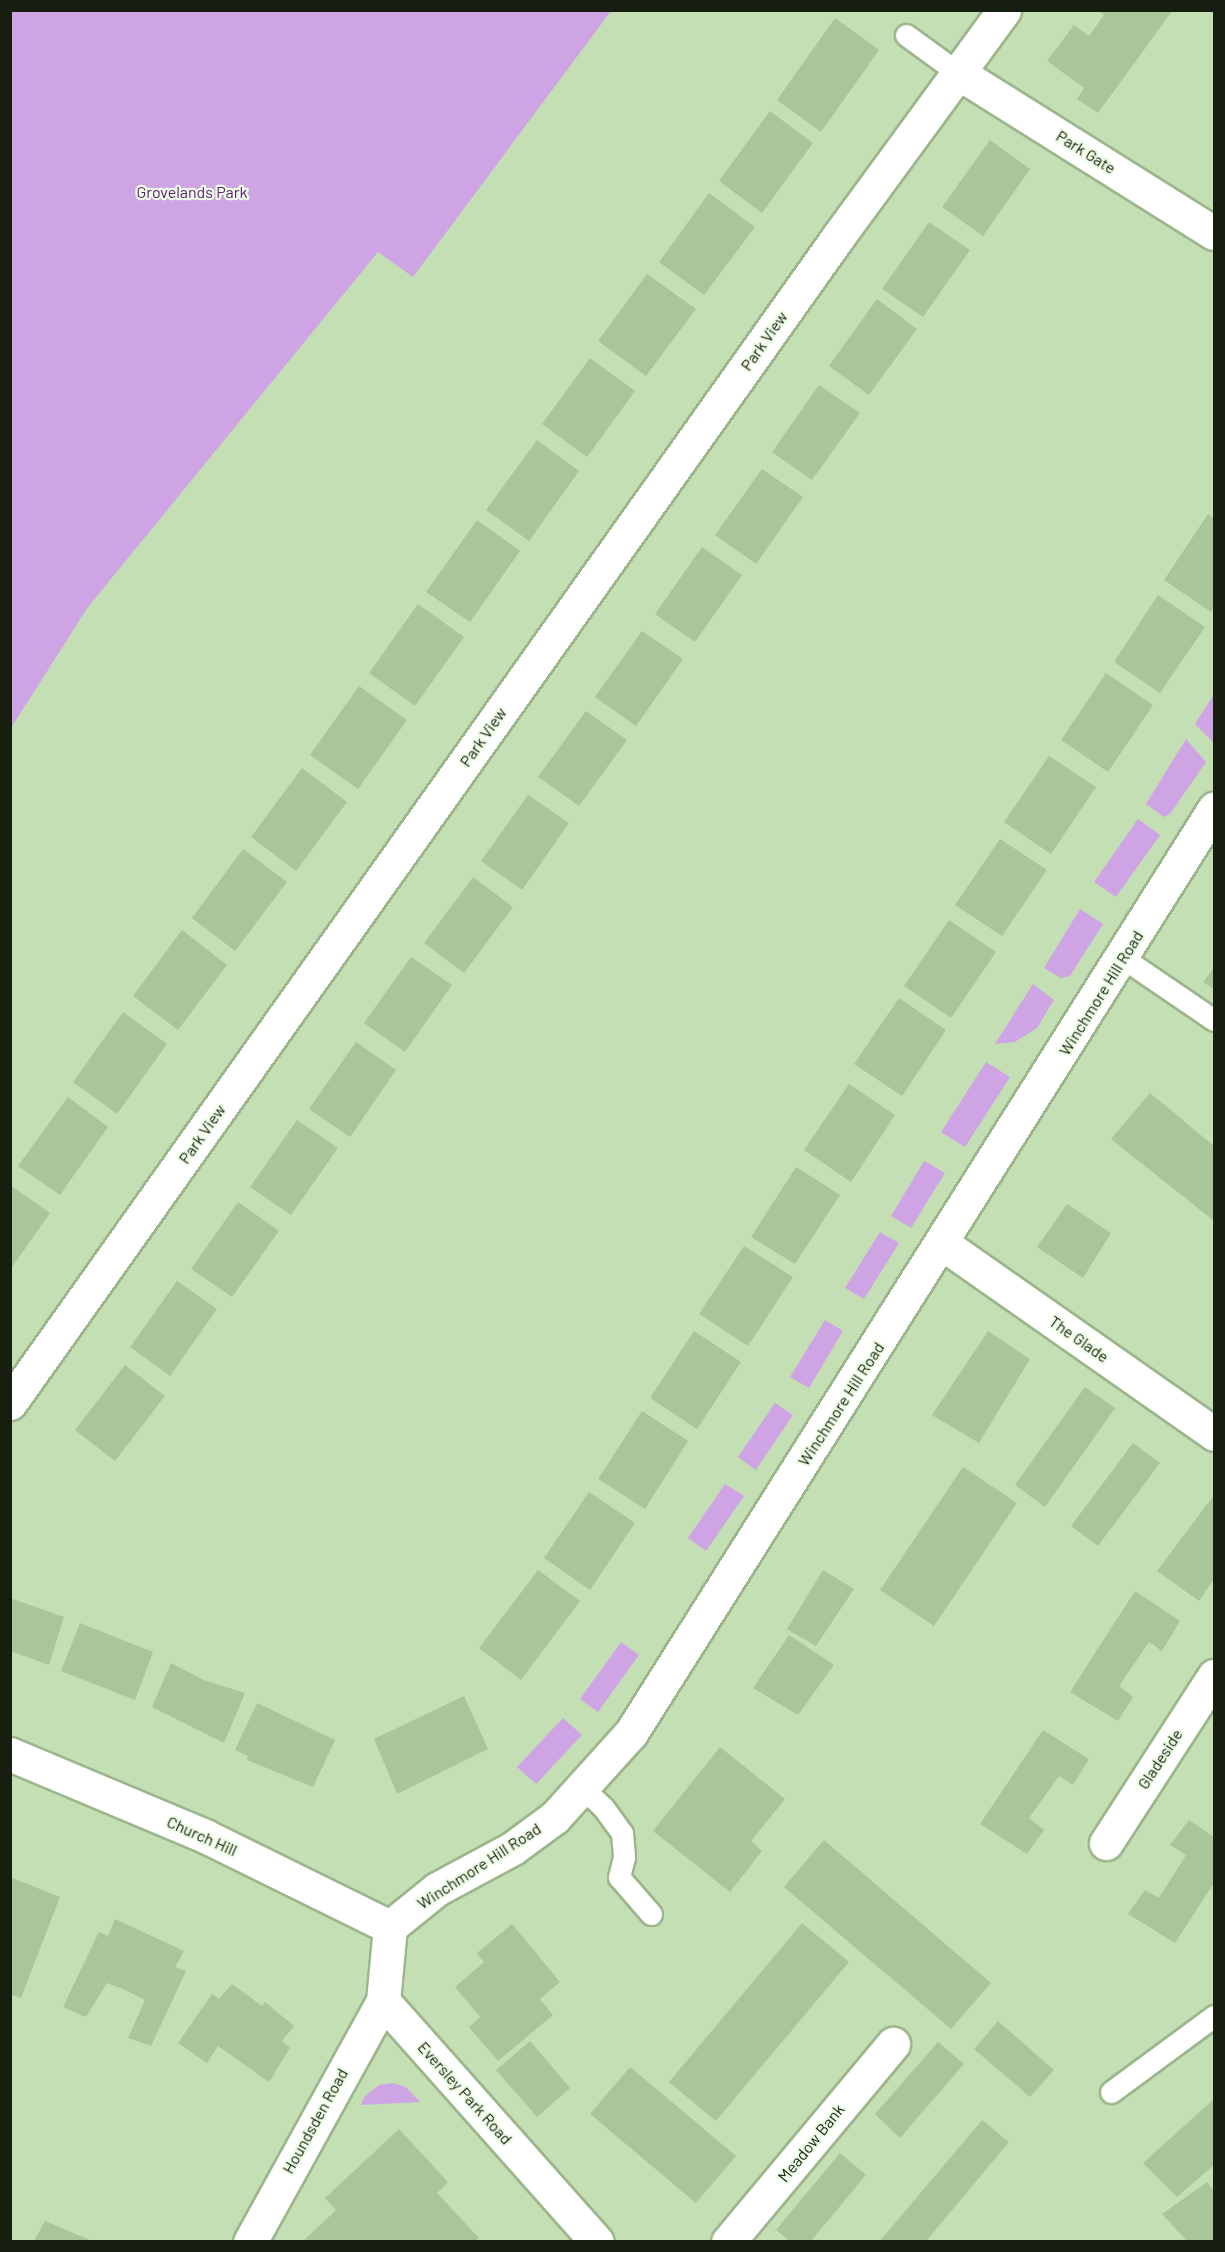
<!DOCTYPE html>
<style>
body{margin:0}
#map{position:relative;width:1225px;height:2252px;overflow:hidden;background:#c4dfb4;font-family:Barlow,sans-serif}
div>[style]{position:absolute}
.green>*{inset:0;background:#cfa4e5}
.building>*{inset:0;background:#aac59a}
.roads{filter:drop-shadow(2px 0 #9cb68c) drop-shadow(-2px 0 #9cb68c) drop-shadow(0 2px #9cb68c) drop-shadow(0 -2px #9cb68c)}
.lane>*{height:21px;margin:-10.5px;padding:0 10.5px;transform-origin:10.5px;border-radius:10.5px;background:#fff}
.street>*{height:33px;margin:-16.5px;padding:0 16.5px;transform-origin:16.5px;border-radius:16.5px;background:#fff}
.secondary>*{height:33px;margin:-16.5px;padding:0 16.5px;transform-origin:16.5px;border-radius:16.5px;background:#fff}
span{translate:-50% -50%;white-space:nowrap;text-align:center;line-height:1.15;-webkit-text-stroke:4.5px #edfce5;paint-order:stroke}
.street-label{font-size:16px;color:#151e0f}
.park-label{font-size:16px;color:#5c1c76}
.frame{position:absolute;inset:0;border:12px solid #151e0f;pointer-events:none}
</style>
<div id="map">
<div class="green">
<div style="clip-path:polygon(11px 10px,611px 11px,413px 277px,378px 252px,88px 607px,11px 728px)"></div>
<div style="clip-path:polygon(1214px 694px,1214px 743px,1195px 724px)"></div>
<div style="clip-path:polygon(1186px 739px,1206px 762px,1170px 814px,1164px 817px,1146px 804px)"></div>
<div style="clip-path:polygon(1138px 819px,1160px 835px,1116px 897px,1094px 882px)"></div>
<div style="clip-path:polygon(1080px 909px,1103px 924px,1070px 976px,1061px 978px,1044px 968px)"></div>
<div style="clip-path:polygon(1033px 984px,1054px 1000px,1037px 1028px,1015px 1042px,995px 1044px)"></div>
<div style="clip-path:polygon(986px 1062px,1010px 1077px,965px 1147px,941px 1132px)"></div>
<div style="clip-path:polygon(924px 1161px,945px 1173px,911px 1228px,891px 1216px)"></div>
<div style="clip-path:polygon(880px 1232px,899px 1243px,864px 1299px,845px 1288px)"></div>
<div style="clip-path:polygon(825px 1320px,843px 1331px,809px 1388px,790px 1377px)"></div>
<div style="clip-path:polygon(775px 1403px,793px 1415px,756px 1470px,738px 1457px)"></div>
<div style="clip-path:polygon(725px 1484px,744px 1496px,706px 1551px,688px 1538px)"></div>
<div style="clip-path:polygon(621px 1642px,639px 1655px,598px 1712px,580px 1699px)"></div>
<div style="clip-path:polygon(563px 1718px,582px 1735px,536px 1784px,517px 1767px)"></div>
<div style="clip-path:polygon(392px 2083px,406px 2087px,420px 2102px,361px 2105px,365px 2096px,379px 2085px)"></div>
</div>
<div class="building">
<div style="clip-path:polygon(1098px 10px,1173px 10px,1098px 113px,1077px 99px,1084px 88px,1047px 61px,1074px 25px,1089px 36px,1104px 15px)"></div>
<div style="clip-path:polygon(835px 18px,879px 50px,821px 132px,777px 100px)"></div>
<div style="clip-path:polygon(770px 111px,813px 143px,762px 213px,719px 181px)"></div>
<div style="clip-path:polygon(990px 140px,1030px 169px,983px 236px,942px 207px)"></div>
<div style="clip-path:polygon(709px 193px,755px 227px,704px 295px,659px 262px)"></div>
<div style="clip-path:polygon(929px 222px,970px 250px,923px 317px,882px 289px)"></div>
<div style="clip-path:polygon(647px 274px,696px 309px,646px 376px,598px 341px)"></div>
<div style="clip-path:polygon(877px 299px,917px 329px,869px 395px,829px 366px)"></div>
<div style="clip-path:polygon(590px 358px,635px 391px,587px 457px,542px 424px)"></div>
<div style="clip-path:polygon(819px 385px,860px 413px,812px 480px,772px 452px)"></div>
<div style="clip-path:polygon(537px 440px,579px 471px,529px 541px,486px 510px)"></div>
<div style="clip-path:polygon(762px 469px,803px 497px,756px 564px,715px 535px)"></div>
<div style="clip-path:polygon(1208px 514px,1214px 518px,1214px 607px,1211px 612px,1164px 580px)"></div>
<div style="clip-path:polygon(477px 520px,520px 551px,470px 622px,426px 592px)"></div>
<div style="clip-path:polygon(702px 547px,742px 575px,695px 642px,655px 614px)"></div>
<div style="clip-path:polygon(1158px 595px,1205px 627px,1160px 693px,1114px 662px)"></div>
<div style="clip-path:polygon(418px 604px,464px 637px,415px 706px,369px 673px)"></div>
<div style="clip-path:polygon(642px 631px,683px 659px,636px 726px,595px 697px)"></div>
<div style="clip-path:polygon(1106px 673px,1153px 705px,1108px 772px,1061px 740px)"></div>
<div style="clip-path:polygon(359px 686px,407px 720px,358px 789px,310px 755px)"></div>
<div style="clip-path:polygon(586px 711px,627px 740px,579px 806px,538px 777px)"></div>
<div style="clip-path:polygon(1049px 756px,1096px 787px,1051px 854px,1004px 822px)"></div>
<div style="clip-path:polygon(302px 768px,347px 802px,296px 871px,251px 837px)"></div>
<div style="clip-path:polygon(528px 795px,569px 823px,522px 890px,481px 861px)"></div>
<div style="clip-path:polygon(1000px 839px,1047px 870px,1002px 936px,955px 905px)"></div>
<div style="clip-path:polygon(243px 849px,287px 882px,235px 951px,192px 918px)"></div>
<div style="clip-path:polygon(473px 877px,513px 907px,464px 973px,424px 943px)"></div>
<div style="clip-path:polygon(949px 920px,996px 952px,951px 1018px,904px 986px)"></div>
<div style="clip-path:polygon(182px 930px,227px 965px,178px 1030px,133px 996px)"></div>
<div style="clip-path:polygon(411px 957px,452px 985px,405px 1052px,364px 1023px)"></div>
<div style="clip-path:polygon(1214px 968px,1214px 989px,1203px 982px)"></div>
<div style="clip-path:polygon(899px 998px,946px 1030px,902px 1096px,854px 1064px)"></div>
<div style="clip-path:polygon(123px 1012px,167px 1044px,117px 1114px,73px 1082px)"></div>
<div style="clip-path:polygon(356px 1042px,396px 1070px,350px 1137px,309px 1109px)"></div>
<div style="clip-path:polygon(849px 1084px,895px 1115px,851px 1182px,804px 1150px)"></div>
<div style="clip-path:polygon(1150px 1093px,1214px 1146px,1214px 1221px,1111px 1139px)"></div>
<div style="clip-path:polygon(68px 1097px,108px 1127px,60px 1195px,18px 1166px)"></div>
<div style="clip-path:polygon(297px 1120px,338px 1148px,291px 1215px,250px 1187px)"></div>
<div style="clip-path:polygon(796px 1167px,840px 1195px,795px 1264px,751px 1237px)"></div>
<div style="clip-path:polygon(10px 1185px,50px 1213px,10px 1270px)"></div>
<div style="clip-path:polygon(238px 1202px,279px 1231px,232px 1297px,191px 1269px)"></div>
<div style="clip-path:polygon(1067px 1204px,1111px 1233px,1083px 1278px,1037px 1247px)"></div>
<div style="clip-path:polygon(744px 1246px,793px 1277px,748px 1346px,699px 1314px)"></div>
<div style="clip-path:polygon(177px 1281px,217px 1309px,170px 1376px,130px 1347px)"></div>
<div style="clip-path:polygon(694px 1331px,741px 1362px,697px 1429px,650px 1398px)"></div>
<div style="clip-path:polygon(988px 1331px,1030px 1359px,979px 1443px,932px 1415px)"></div>
<div style="clip-path:polygon(125px 1365px,165px 1396px,115px 1461px,75px 1430px)"></div>
<div style="clip-path:polygon(1085px 1387px,1115px 1408px,1045px 1507px,1015px 1485px)"></div>
<div style="clip-path:polygon(642px 1411px,688px 1441px,645px 1509px,598px 1479px)"></div>
<div style="clip-path:polygon(1133px 1443px,1160px 1463px,1098px 1546px,1071px 1526px)"></div>
<div style="clip-path:polygon(963px 1467px,1017px 1503px,934px 1626px,880px 1590px)"></div>
<div style="clip-path:polygon(589px 1492px,635px 1523px,590px 1590px,544px 1558px)"></div>
<div style="clip-path:polygon(1214px 1495px,1214px 1579px,1199px 1601px,1157px 1571px)"></div>
<div style="clip-path:polygon(538px 1570px,580px 1601px,521px 1680px,479px 1648px)"></div>
<div style="clip-path:polygon(823px 1570px,854px 1589px,816px 1646px,787px 1629px)"></div>
<div style="clip-path:polygon(1135px 1591px,1180px 1621px,1162px 1651px,1149px 1642px,1119px 1686px,1133px 1697px,1118px 1721px,1070px 1692px)"></div>
<div style="clip-path:polygon(10px 1598px,64px 1617px,49px 1665px,10px 1651px)"></div>
<div style="clip-path:polygon(80px 1623px,153px 1652px,135px 1700px,61px 1671px)"></div>
<div style="clip-path:polygon(789px 1635px,834px 1665px,798px 1715px,753px 1688px)"></div>
<div style="clip-path:polygon(171px 1663px,204px 1680px,245px 1693px,224px 1743px,152px 1707px)"></div>
<div style="clip-path:polygon(464px 1696px,488px 1749px,397px 1794px,374px 1739px)"></div>
<div style="clip-path:polygon(257px 1703px,335px 1740px,313px 1787px,247px 1760px,248px 1756px,235px 1750px)"></div>
<div style="clip-path:polygon(1043px 1730px,1089px 1759px,1073px 1785px,1059px 1776px,1029px 1818px,1044px 1830px,1027px 1854px,980px 1824px)"></div>
<div style="clip-path:polygon(720px 1747px,785px 1799px,751px 1841px,762px 1851px,730px 1892px,653px 1831px)"></div>
<div style="clip-path:polygon(1189px 1820px,1214px 1837px,1214px 1883px,1175px 1943px,1128px 1914px,1145px 1890px,1159px 1898px,1186px 1855px,1170px 1845px)"></div>
<div style="clip-path:polygon(824px 1840px,991px 1983px,951px 2029px,784px 1887px)"></div>
<div style="clip-path:polygon(10px 1877px,60px 1897px,21px 1998px,10px 1994px)"></div>
<div style="clip-path:polygon(115px 1919px,184px 1951px,175px 1967px,186px 1971px,151px 2046px,128px 2038px,145px 2000px,123px 1989px,107px 1983px,86px 2017px,63px 2007px,99px 1932px,108px 1936px)"></div>
<div style="clip-path:polygon(802px 1923px,849px 1962px,716px 2121px,669px 2082px)"></div>
<div style="clip-path:polygon(512px 1924px,560px 1982px,540px 1999px,553px 2015px,498px 2061px,469px 2027px,480px 2017px,455px 1987px,484px 1962px,477px 1953px)"></div>
<div style="clip-path:polygon(232px 1984px,262px 2006px,265px 2002px,294px 2026px,282px 2041px,290px 2048px,269px 2082px,218px 2046px,207px 2063px,178px 2043px,212px 1994px,219px 1999px)"></div>
<div style="clip-path:polygon(998px 2021px,1054px 2070px,1030px 2097px,974px 2049px)"></div>
<div style="clip-path:polygon(530px 2041px,570px 2088px,537px 2117px,496px 2070px)"></div>
<div style="clip-path:polygon(938px 2042px,964px 2064px,900px 2138px,875px 2114px)"></div>
<div style="clip-path:polygon(630px 2067px,736px 2156px,696px 2203px,590px 2114px)"></div>
<div style="clip-path:polygon(1214px 2099px,1214px 2165px,1177px 2197px,1143px 2163px)"></div>
<div style="clip-path:polygon(982px 2120px,1009px 2142px,926px 2241px,880px 2241px)"></div>
<div style="clip-path:polygon(399px 2129px,448px 2182px,437px 2193px,479px 2238px,475px 2241px,303px 2241px,336px 2210px,325px 2198px)"></div>
<div style="clip-path:polygon(840px 2153px,866px 2175px,811px 2241px,790px 2241px,776px 2230px)"></div>
<div style="clip-path:polygon(1207px 2182px,1214px 2191px,1214px 2241px,1187px 2241px,1162px 2214px)"></div>
<div style="clip-path:polygon(45px 2221px,92px 2241px,34px 2241px)"></div>
</div>
<div class="roads">
<div class="lane">
<div style="left:906px;top:35px;width:63px;rotate:36deg"></div>
<div style="left:1123px;top:958px;width:110px;rotate:34.3deg"></div>
<div style="left:583px;top:1788px;width:28px;rotate:44deg"></div>
<div style="left:603px;top:1807px;width:32px;rotate:54deg"></div>
<div style="left:622px;top:1833px;width:24px;rotate:85deg"></div>
<div style="left:624px;top:1857px;width:21px;rotate:104deg"></div>
<div style="left:619px;top:1877px;width:49px;rotate:49.1deg"></div>
<div style="left:1111px;top:2092px;width:128px;rotate:-36.4deg"></div>
</div>
<div class="street">
<div style="left:957px;top:72px;width:303px;rotate:32.1deg"></div>
<div style="left:943px;top:1244px;width:331px;rotate:35deg"></div>
<div style="left:10px;top:1403px;width:1430px;rotate:-54.62deg"></div>
<div style="left:838px;top:237px;width:281px;rotate:-53.8deg"></div>
<div style="left:1106px;top:1843px;width:199px;rotate:-57.1deg"></div>
<div style="left:728px;top:2242px;width:258px;rotate:-50.2deg"></div>
</div>
<div class="secondary">
<div style="left:10px;top:1754px;width:212px;rotate:22.8deg"></div>
<div style="left:205px;top:1836px;width:206px;rotate:26.2deg"></div>
<div style="left:390px;top:1927px;width:60px;rotate:-39deg"></div>
<div style="left:437px;top:1889px;width:86px;rotate:-28.3deg"></div>
<div style="left:513px;top:1848px;width:52px;rotate:-36.4deg"></div>
<div style="left:555px;top:1817px;width:113px;rotate:-47.9deg"></div>
<div style="left:631px;top:1733px;width:1093px;rotate:-57.75deg"></div>
<div style="left:390px;top:1927px;width:74px;rotate:95.4deg"></div>
<div style="left:383px;top:2001px;width:322px;rotate:48.4deg"></div>
<div style="left:250px;top:2242px;width:275px;rotate:-61.1deg"></div>
</div>
</div>
<div class="street-label">
<span style="left:1086px;top:152px;rotate:32deg">Park Gate</span>
<span style="left:764px;top:341px;rotate:-55deg">Park View</span>
<span style="left:483px;top:737px;rotate:-55deg">Park View</span>
<span style="left:1101px;top:993px;rotate:-58deg">Winchmore Hill Road</span>
<span style="left:202px;top:1134px;rotate:-55deg">Park View</span>
<span style="left:1079px;top:1339px;rotate:35deg">The Glade</span>
<span style="left:841px;top:1404px;rotate:-57deg">Winchmore Hill Road</span>
<span style="left:1160px;top:1759px;rotate:-57deg">Gladeside</span>
<span style="left:202px;top:1836px;rotate:24deg">Church Hill</span>
<span style="left:479px;top:1866px;rotate:-33deg">Winchmore Hill Road</span>
<span style="left:465px;top:2093px;rotate:48deg">Eversley Park Road</span>
<span style="left:315px;top:2121px;rotate:-61deg">Houndsden Road</span>
<span style="left:811px;top:2143px;rotate:-51deg">Meadow Bank</span>
</div>
<div class="park-label">
<span style="left:192px;top:192px">Grovelands Park</span>
</div>
<div class="frame"></div>
</div>
